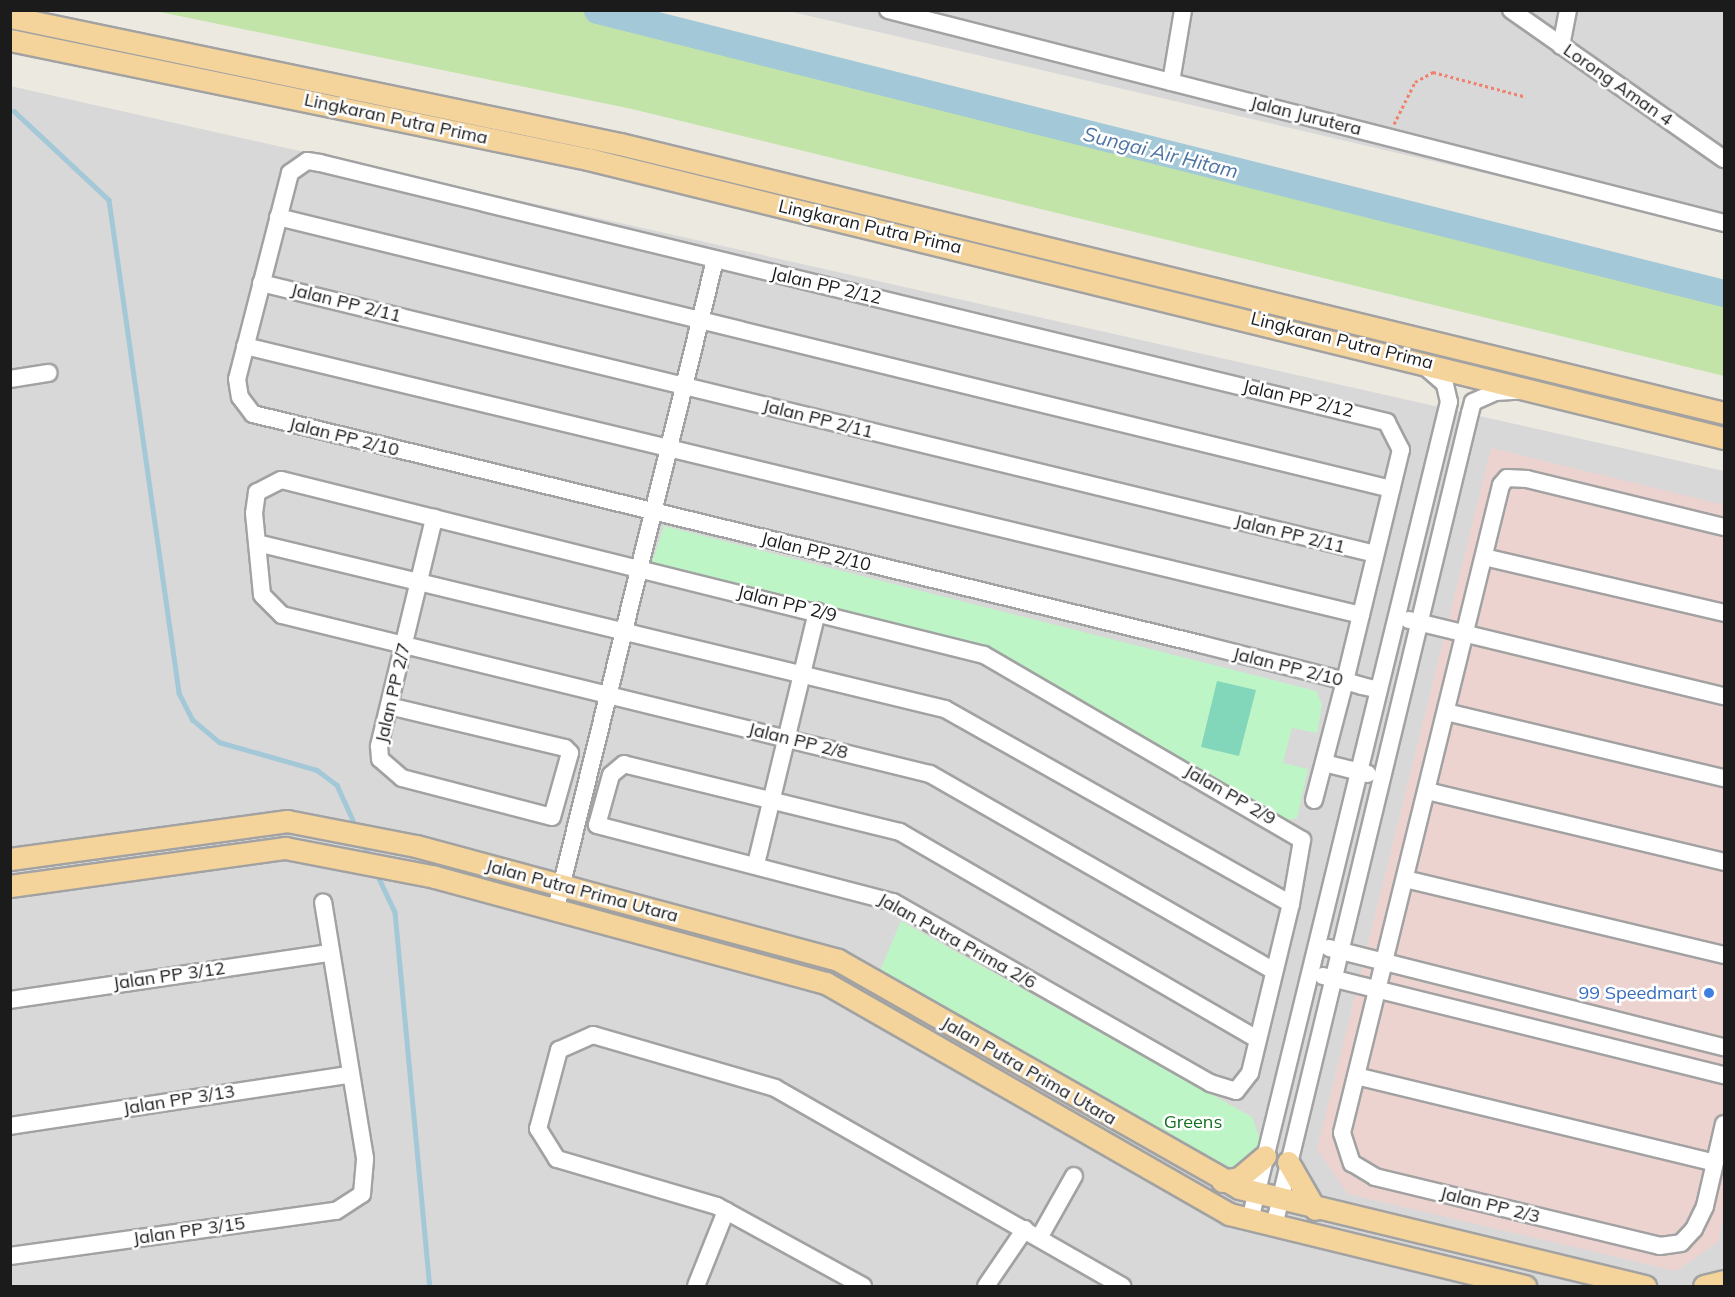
<!DOCTYPE html>
<style>
body{margin:0}
#map{position:relative;width:1735px;height:1297px;overflow:hidden;background:#ece9e1;font-family:Mulish,sans-serif}
div>[style]{position:absolute}
.residential>*{inset:0;background:#d9d8d8}
.commercial>*{inset:0;background:#ecd3d0}
.grass>*{inset:0;background:#c2e4a8}
.park>*{inset:0;background:#bef5c6}
.pitch>*{inset:0;background:#82d7bb}
.stream>*{height:4.5px;margin:-2.25px;padding:0 2.25px;transform-origin:2.25px;border-radius:2.25px;background:#a3c8d7}
.river>*{height:27px;margin:-13.5px;padding:0 13.5px;transform-origin:13.5px;border-radius:13.5px;background:#a3c8d7}
.path>*{height:3px;margin-top:-1.5px;transform-origin:0;background:repeating-linear-gradient(90deg,#f0826d 0 3px,transparent 0 6px)}
.roads{filter:drop-shadow(2px 0 #a2a2a2) drop-shadow(-2px 0 #a2a2a2) drop-shadow(0 2px #a2a2a2) drop-shadow(0 -2px #a2a2a2)}
.minor>*{height:16px;margin:-8px;padding:0 8px;transform-origin:8px;border-radius:8px;background:#fff}
.major>*{height:21px;margin:-10.5px;padding:0 10.5px;transform-origin:10.5px;border-radius:10.5px;background:#f5d49c}
.dots>*{width:16px;height:16px;translate:-50% -50%;box-sizing:border-box;border:3px solid #fff;border-radius:50%}
span{translate:-50% -50%;white-space:nowrap;text-align:center;line-height:1.15;-webkit-text-stroke:5px #fff;paint-order:stroke}
.street-label{font-size:18px;color:#1b1b1b}
.shop-label{font-size:18px;color:#366cbe}
.right{translate:-100% -50%;text-align:right}
.park-label{font-size:18px;color:#12701f}
.water-label{font-size:20px;color:#4e74a3;font-style:italic}
.frame{position:absolute;inset:0;border:12px solid #1b1b1b;pointer-events:none}
</style>
<div id="map">
<div class="residential">
<div style="clip-path:polygon(788px 11px,1724px 11px,1724px 229px)"></div>
<div style="clip-path:polygon(10px 86px,1724px 471px,1724px 1286px,11px 1286px)"></div>
</div>
<div class="commercial">
<div style="clip-path:polygon(1491px 448px,1724px 505px,1724px 1214px,1718px 1242px,1676px 1271px,1348px 1194px,1317px 1149px)"></div>
</div>
<div class="grass">
<div style="clip-path:polygon(604px 11px,1724px 282px,1724px 376px,632px 109px,155px 11px)"></div>
</div>
<div class="park">
<div style="clip-path:polygon(664px 526px,1316px 691px,1322px 705px,1317px 733px,1292px 728px,1283px 763px,1308px 769px,1297px 818px,1287px 820px,984px 648px,652px 563px)"></div>
<div style="clip-path:polygon(901px 921px,1252px 1117px,1262px 1145px,1226px 1174px,879px 973px)"></div>
</div>
<div class="pitch">
<div style="clip-path:polygon(1217px 681px,1256px 690px,1239px 756px,1201px 747px)"></div>
</div>
<div class="stream">
<div style="left:14px;top:111px;width:130px;rotate:43.1deg"></div>
<div style="left:109px;top:200px;width:498px;rotate:81.9deg"></div>
<div style="left:179px;top:693px;width:30px;rotate:63deg"></div>
<div style="left:193px;top:720px;width:34px;rotate:40deg"></div>
<div style="left:219px;top:742px;width:102px;rotate:15.9deg"></div>
<div style="left:317px;top:770px;width:25px;rotate:37deg"></div>
<div style="left:337px;top:785px;width:48px;rotate:65.6deg"></div>
<div style="left:363px;top:842px;width:18px;rotate:68deg"></div>
<div style="left:376px;top:872px;width:44px;rotate:64.6deg"></div>
<div style="left:395px;top:912px;width:376px;rotate:84.7deg"></div>
</div>
<div class="river">
<div style="left:597px;top:10px;width:1162px;rotate:14.1deg"></div>
</div>
<div class="path">
<div style="left:1394px;top:124px;width:47px;rotate:-63.4deg"></div>
<div style="left:1415px;top:82px;width:21px;rotate:-29deg"></div>
<div style="left:1433px;top:72px;width:96px;rotate:15deg"></div>
</div>
<div class="roads">
<div class="minor">
<div style="left:888px;top:10px;width:863px;rotate:14.29deg"></div>
<div style="left:1511px;top:10px;width:260px;rotate:35deg"></div>
<div style="left:1561px;top:46px;width:37px;rotate:-79deg"></div>
<div style="left:1171px;top:82px;width:73px;rotate:-80.5deg"></div>
<div style="left:278px;top:217px;width:1146px;rotate:13.73deg"></div>
<div style="left:261px;top:283px;width:1146px;rotate:13.67deg"></div>
<div style="left:245px;top:346px;width:1148px;rotate:13.55deg"></div>
<div style="left:10px;top:379px;width:39px;rotate:-9deg"></div>
<div style="left:1724px;top:527px;width:203px;rotate:-166.3deg"></div>
<div style="left:1527px;top:479px;width:20px;rotate:-177deg"></div>
<div style="left:1507px;top:478px;width:9px;rotate:131deg"></div>
<div style="left:1501px;top:485px;width:667px;rotate:103.79deg"></div>
<div style="left:1342px;top:1133px;width:32px;rotate:72deg"></div>
<div style="left:1352px;top:1163px;width:27px;rotate:31deg"></div>
<div style="left:1375px;top:1177px;width:293px;rotate:13.6deg"></div>
<div style="left:1660px;top:1246px;width:21px;rotate:-8deg"></div>
<div style="left:1681px;top:1243px;width:19px;rotate:-47deg"></div>
<div style="left:1694px;top:1229px;width:25px;rotate:-64deg"></div>
<div style="left:1705px;top:1206px;width:84px;rotate:-77deg"></div>
<div style="left:257px;top:543px;width:708px;rotate:13.57deg"></div>
<div style="left:945px;top:709px;width:397px;rotate:29.4deg"></div>
<div style="left:1484px;top:557px;width:246px;rotate:13.1deg"></div>
<div style="left:1409px;top:620px;width:324px;rotate:13.6deg"></div>
<div style="left:389px;top:706px;width:181px;rotate:13.4deg"></div>
<div style="left:565px;top:748px;width:7px;rotate:45deg"></div>
<div style="left:570px;top:753px;width:66px;rotate:105.7deg"></div>
<div style="left:552px;top:817px;width:155px;rotate:-165.4deg"></div>
<div style="left:402px;top:778px;width:29px;rotate:-139deg"></div>
<div style="left:380px;top:759px;width:13px;rotate:-94deg"></div>
<div style="left:379px;top:746px;width:235px;rotate:-76.4deg"></div>
<div style="left:1446px;top:712px;width:286px;rotate:13.4deg"></div>
<div style="left:1324px;top:763px;width:45px;rotate:14deg"></div>
<div style="left:1427px;top:791px;width:305px;rotate:13.4deg"></div>
<div style="left:1314px;top:800px;width:123px;rotate:-75.4deg"></div>
<div style="left:1345px;top:681px;width:238px;rotate:-76.4deg"></div>
<div style="left:1401px;top:450px;width:31px;rotate:-117deg"></div>
<div style="left:1387px;top:422px;width:1098px;rotate:-166.36deg"></div>
<div style="left:320px;top:163px;width:13px;rotate:-171deg"></div>
<div style="left:307px;top:161px;width:21px;rotate:145deg"></div>
<div style="left:290px;top:173px;width:213px;rotate:104.4deg"></div>
<div style="left:237px;top:379px;width:18px;rotate:81deg"></div>
<div style="left:240px;top:397px;width:21px;rotate:53deg"></div>
<div style="left:253px;top:414px;width:975px;rotate:13.65deg"></div>
<div style="left:1200px;top:644px;width:150px;rotate:14.3deg"></div>
<div style="left:1345px;top:681px;width:18px;rotate:16deg"></div>
<div style="left:1362px;top:686px;width:17px;rotate:13deg"></div>
<div style="left:756px;top:864px;width:260px;rotate:-76.4deg"></div>
<div style="left:1405px;top:879px;width:328px;rotate:13.4deg"></div>
<div style="left:555px;top:912px;width:671px;rotate:-76.21deg"></div>
<div style="left:1329px;top:948px;width:407px;rotate:14.1deg"></div>
<div style="left:1323px;top:976px;width:413px;rotate:13.9deg"></div>
<div style="left:10px;top:1000px;width:320px;rotate:-8.4deg"></div>
<div style="left:1257px;top:1039px;width:413px;rotate:-149.9deg"></div>
<div style="left:900px;top:832px;width:284px;rotate:-166.2deg"></div>
<div style="left:624px;top:764px;width:17px;rotate:140deg"></div>
<div style="left:611px;top:775px;width:52px;rotate:105.6deg"></div>
<div style="left:597px;top:825px;width:306px;rotate:14.6deg"></div>
<div style="left:893px;top:902px;width:365px;rotate:29.7deg"></div>
<div style="left:1210px;top:1083px;width:27px;rotate:17deg"></div>
<div style="left:1236px;top:1091px;width:23px;rotate:-52deg"></div>
<div style="left:1250px;top:1073px;width:174px;rotate:-76.4deg"></div>
<div style="left:1291px;top:904px;width:65px;rotate:-80.2deg"></div>
<div style="left:1302px;top:840px;width:368px;rotate:-149.8deg"></div>
<div style="left:984px;top:655px;width:724px;rotate:-166.02deg"></div>
<div style="left:281px;top:480px;width:27px;rotate:153deg"></div>
<div style="left:257px;top:492px;width:21px;rotate:98deg"></div>
<div style="left:254px;top:513px;width:82px;rotate:84.4deg"></div>
<div style="left:262px;top:595px;width:28px;rotate:45deg"></div>
<div style="left:282px;top:615px;width:667px;rotate:13.79deg"></div>
<div style="left:930px;top:774px;width:396px;rotate:29.8deg"></div>
<div style="left:1356px;top:1076px;width:369px;rotate:13.6deg"></div>
<div style="left:10px;top:1126px;width:341px;rotate:-8.6deg"></div>
<div style="left:1250px;top:1220px;width:842px;rotate:-76.33deg"></div>
<div style="left:1449px;top:402px;width:18px;rotate:-103deg"></div>
<div style="left:1445px;top:384px;width:30px;rotate:-139deg"></div>
<div style="left:1274px;top:1226px;width:836px;rotate:-76.45deg"></div>
<div style="left:1470px;top:413px;width:11px;rotate:-75deg"></div>
<div style="left:1473px;top:402px;width:24px;rotate:-24deg"></div>
<div style="left:1495px;top:392px;width:22px;rotate:-3deg"></div>
<div style="left:1039px;top:1238px;width:71px;rotate:-60.6deg"></div>
<div style="left:10px;top:1256px;width:329px;rotate:-7.9deg"></div>
<div style="left:336px;top:1211px;width:31px;rotate:-33deg"></div>
<div style="left:362px;top:1194px;width:36px;rotate:-85deg"></div>
<div style="left:365px;top:1158px;width:259px;rotate:-99.3deg"></div>
<div style="left:696px;top:1286px;width:81px;rotate:-68.2deg"></div>
<div style="left:863px;top:1286px;width:166px;rotate:-151.3deg"></div>
<div style="left:717px;top:1206px;width:167px;rotate:-163.6deg"></div>
<div style="left:557px;top:1159px;width:36px;rotate:-122deg"></div>
<div style="left:538px;top:1129px;width:82px;rotate:-75.1deg"></div>
<div style="left:559px;top:1050px;width:37px;rotate:-24deg"></div>
<div style="left:593px;top:1035px;width:190px;rotate:16.2deg"></div>
<div style="left:775px;top:1088px;width:400px;rotate:29.7deg"></div>
<div style="left:986px;top:1286px;width:69px;rotate:-55.6deg"></div>
</div>
<div class="major">
<div style="left:10px;top:17px;width:623px;rotate:11.76deg"></div>
<div style="left:620px;top:144px;width:1136px;rotate:13.69deg"></div>
<div style="left:10px;top:40px;width:590px;rotate:11.63deg"></div>
<div style="left:588px;top:159px;width:1170px;rotate:13.8deg"></div>
<div style="left:10px;top:859px;width:280px;rotate:-7.8deg"></div>
<div style="left:287px;top:821px;width:131px;rotate:11deg"></div>
<div style="left:416px;top:846px;width:437px;rotate:15.1deg"></div>
<div style="left:838px;top:960px;width:461px;rotate:29.6deg"></div>
<div style="left:1239px;top:1188px;width:418px;rotate:13.6deg"></div>
<div style="left:10px;top:886px;width:278px;rotate:-7.9deg"></div>
<div style="left:285px;top:848px;width:153px;rotate:10.9deg"></div>
<div style="left:435px;top:877px;width:405px;rotate:15.2deg"></div>
<div style="left:826px;top:983px;width:465px;rotate:29.8deg"></div>
<div style="left:1229px;top:1214px;width:305px;rotate:13.7deg"></div>
<div style="left:1288px;top:1162px;width:54px;rotate:60.1deg"></div>
<div style="left:1222px;top:1181px;width:17px;rotate:-10deg"></div>
<div style="left:1239px;top:1178px;width:34px;rotate:-40deg"></div>
<div style="left:1704px;top:1286px;width:21px;rotate:-14deg"></div>
</div>
</div>
<div class="dots">
<div style="left:1709px;top:993px;background:#3f7fe0"></div>
</div>
<div class="street-label">
<span style="left:1618px;top:85px;rotate:35deg">Lorong Aman 4</span>
<span style="left:1306px;top:116px;rotate:14deg">Jalan Jurutera</span>
<span style="left:396px;top:119px;rotate:12deg">Lingkaran Putra Prima</span>
<span style="left:870px;top:227px;rotate:13deg">Lingkaran Putra Prima</span>
<span style="left:826px;top:286px;rotate:13deg">Jalan PP 2/12</span>
<span style="left:346px;top:303px;rotate:14deg">Jalan PP 2/11</span>
<span style="left:1342px;top:341px;rotate:14deg">Lingkaran Putra Prima</span>
<span style="left:1298px;top:399px;rotate:13deg">Jalan PP 2/12</span>
<span style="left:818px;top:419px;rotate:14deg">Jalan PP 2/11</span>
<span style="left:344px;top:437px;rotate:14deg">Jalan PP 2/10</span>
<span style="left:1290px;top:534px;rotate:14deg">Jalan PP 2/11</span>
<span style="left:816px;top:552px;rotate:14deg">Jalan PP 2/10</span>
<span style="left:787px;top:604px;rotate:14deg">Jalan PP 2/9</span>
<span style="left:1288px;top:667px;rotate:14deg">Jalan PP 2/10</span>
<span style="left:393px;top:693px;rotate:-77deg">Jalan PP 2/7</span>
<span style="left:798px;top:741px;rotate:14deg">Jalan PP 2/8</span>
<span style="left:1230px;top:795px;rotate:30deg">Jalan PP 2/9</span>
<span style="left:582px;top:891px;rotate:15deg">Jalan Putra Prima Utara</span>
<span style="left:957px;top:941px;rotate:29deg">Jalan Putra Prima 2/6</span>
<span style="left:169px;top:976px;rotate:-8deg">Jalan PP 3/12</span>
<span style="left:1029px;top:1071px;rotate:30deg">Jalan Putra Prima Utara</span>
<span style="left:179px;top:1100px;rotate:-9deg">Jalan PP 3/13</span>
<span style="left:1490px;top:1205px;rotate:14deg">Jalan PP 2/3</span>
<span style="left:189px;top:1231px;rotate:-8deg">Jalan PP 3/15</span>
</div>
<div class="shop-label">
<span class="right" style="left:1697px;top:993px">99 Speedmart</span>
</div>
<div class="park-label">
<span style="left:1193px;top:1122px">Greens</span>
</div>
<div class="water-label">
<span style="left:1161px;top:152px;rotate:14deg">Sungai Air Hitam</span>
</div>
<div class="frame"></div>
</div>
